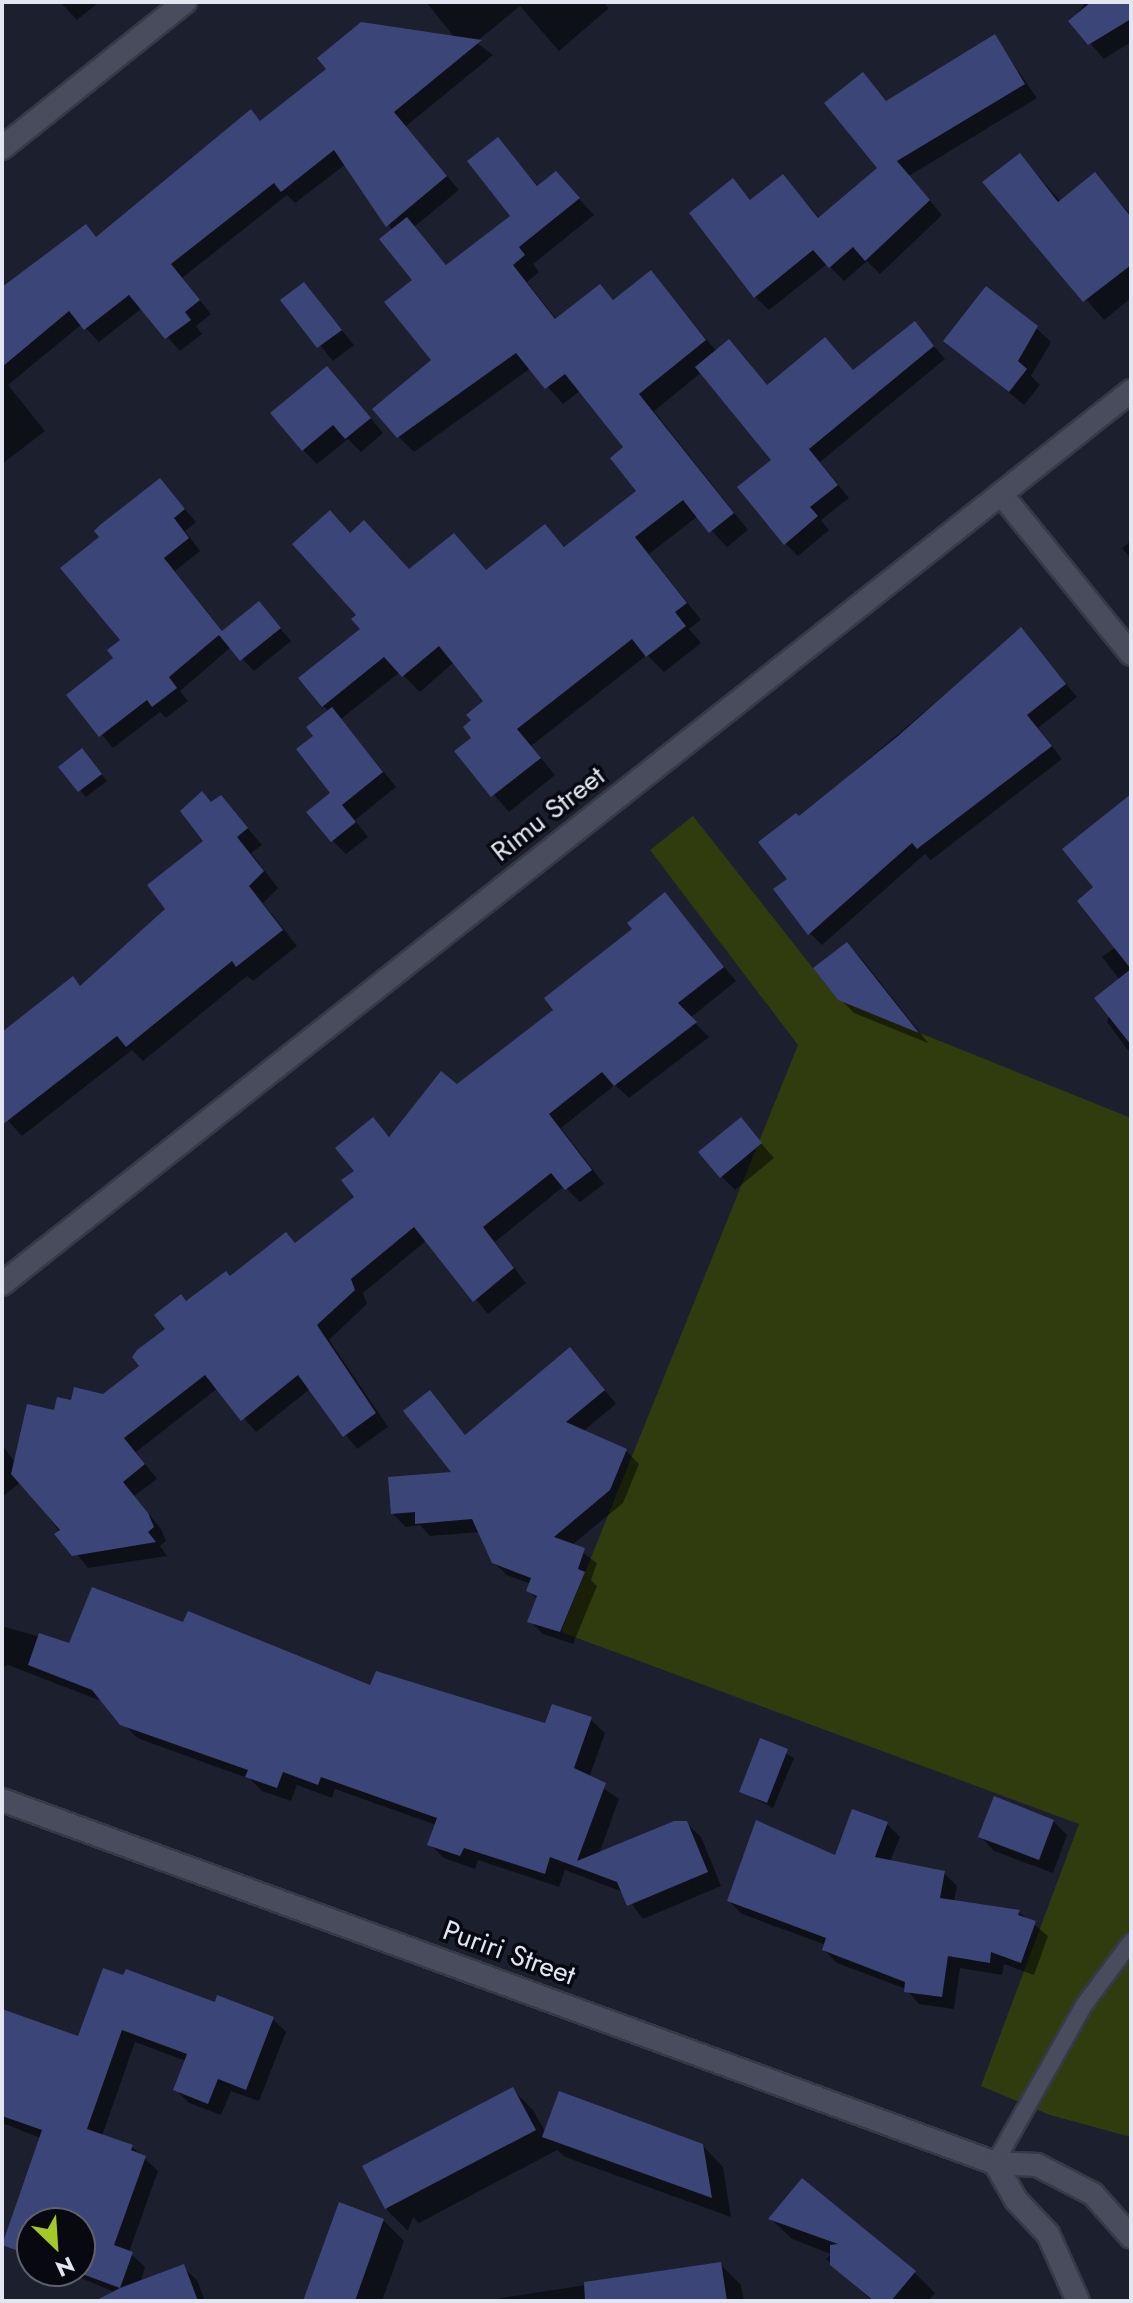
<!DOCTYPE html>
<style>
body{margin:0}
#map{position:relative;width:1133px;height:2303px;overflow:hidden;background:#1c1f2e;font-family:Jost,sans-serif}
div>[style]{position:absolute}
.green>*{inset:0;background:#303c0e}
.shadow>*{inset:0;background:#0007}
.building>*{inset:0;background:#3b4577}
.roads{filter:drop-shadow(2px 0 #373a46) drop-shadow(-2px 0 #373a46) drop-shadow(0 2px #373a46) drop-shadow(0 -2px #373a46)}
.service>*{height:16px;margin:-8px;padding:0 8px;transform-origin:8px;border-radius:8px;background:#484c5d}
.minor>*{height:22px;margin:-11px;padding:0 11px;transform-origin:11px;border-radius:11px;background:#484c5d}
span{translate:-50% -50%;white-space:nowrap;text-align:center;line-height:1.15;-webkit-text-stroke:7px #080910;paint-order:stroke}
.street-label{font-size:28px;color:#e3e6f1}
.frame{position:absolute;inset:0;border:4px solid #e3e6f1;pointer-events:none}
.north{position:absolute;left:16px;top:2207px;width:80px;height:80px;box-sizing:border-box;background:#080910;border:2px solid #60616a;border-radius:50%;rotate:155deg;font-size:22px;font-weight:700;line-height:32px;text-align:center;color:#e3e6f1}
.north::after{content:'';display:block;margin:auto;width:28px;height:36px;background:#a4c825;clip-path:polygon(50% 0,100% 100%,50% 72%,0 100%)}
</style>
<div id="map">
<div class="green">
<div style="clip-path:polygon(693px 816px,838px 1000px,1131px 1118px,1131px 2137px,1050px 2115px,981px 2086px,1079px 1824px,561px 1632px,798px 1045px,650px 850px)"></div>
</div>
<div class="shadow">
<div style="clip-path:polygon(60px 2px,99px 2px,77px 20px)"></div>
<div style="clip-path:polygon(426px 2px,603px 2px,609px 8px,559px 51px,520px 6px,476px 42px,493px 55px,405px 127px,459px 190px,414px 227px,448px 267px,513px 217px,498px 140px,539px 187px,571px 190px,594px 215px,533px 264px,539px 272px,527px 282px,557px 320px,600px 286px,615px 301px,651px 273px,717px 352px,729px 342px,768px 387px,854px 372px,915px 324px,945px 359px,820px 462px,849px 498px,821px 520px,829px 530px,798px 556px,785px 543px,774px 461px,702px 372px,654px 411px,748px 530px,727px 547px,698px 516px,649px 554px,701px 620px,689px 629px,701px 643px,664px 672px,647px 655px,531px 746px,555px 775px,509px 812px,457px 752px,474px 738px,486px 701px,454px 662px,420px 692px,400px 672px,341px 719px,396px 787px,355px 820px,368px 837px,346px 854px,332px 840px,333px 793px,316px 737px,329px 711px,323px 706px,363px 629px,351px 535px,410px 572px,487px 572px,545px 527px,566px 548px,639px 491px,626px 447px,581px 390px,563px 404px,531px 368px,414px 452px,398px 436px,434px 360px,414px 281px,393px 231px,346px 164px,295px 203px,287px 195px,182px 278px,211px 314px,196px 326px,202px 334px,180px 351px,142px 308px,99px 342px,82px 324px,8px 385px,45px 431px,2px 464px,2px 290px,85px 226px,97px 238px,261px 122px,455px 38px)"></div>
<div style="clip-path:polygon(1086px 2px,1131px 2px,1131px 42px,1104px 59px,1071px 21px)"></div>
<div style="clip-path:polygon(995px 37px,1037px 98px,909px 176px,942px 215px,880px 274px,867px 261px,844px 281px,827px 264px,769px 310px,755px 297px,733px 181px,752px 201px,783px 176px,820px 219px,880px 169px,863px 75px,887px 102px)"></div>
<div style="clip-path:polygon(1020px 155px,1061px 202px,1095px 175px,1131px 215px,1131px 298px,1104px 320px,985px 182px)"></div>
<div style="clip-path:polygon(304px 285px,354px 345px,333px 361px,283px 300px)"></div>
<div style="clip-path:polygon(1036px 328px,1051px 342px,1031px 376px,1040px 385px,1024px 405px,946px 341px)"></div>
<div style="clip-path:polygon(341px 383px,383px 433px,361px 452px,348px 439px,317px 464px,303px 450px)"></div>
<div style="clip-path:polygon(160px 481px,196px 522px,185px 531px,200px 551px,175px 571px,224px 633px,259px 604px,291px 641px,254px 671px,231px 647px,180px 691px,188px 701px,166px 718px,160px 712px,113px 748px,69px 695px,116px 658px,123px 641px,102px 538px)"></div>
<div style="clip-path:polygon(1131px 541px,1131px 559px,1122px 548px)"></div>
<div style="clip-path:polygon(1021px 630px,1077px 697px,1038px 728px,1062px 759px,931px 860px,925px 854px,822px 945px,810px 933px,789px 879px,799px 818px)"></div>
<div style="clip-path:polygon(88px 757px,107px 781px,86px 797px,80px 790px)"></div>
<div style="clip-path:polygon(221px 797px,262px 845px,251px 853px,278px 888px,263px 903px,297px 946px,253px 981px,247px 976px,143px 1061px,132px 1050px,22px 1136px,2px 1114px,2px 1034px,81px 987px,167px 909px,206px 841px,212px 804px)"></div>
<div style="clip-path:polygon(1131px 853px,1131px 1054px,1107px 1022px,1120px 980px,1102px 957px,1116px 947px)"></div>
<div style="clip-path:polygon(665px 895px,736px 981px,690px 1018px,709px 1037px,629px 1098px,615px 1085px,561px 1128px,604px 1184px,580px 1202px,564px 1186px,495px 1242px,526px 1283px,488px 1314px,427px 1240px,363px 1293px,367px 1304px,329px 1340px,388px 1427px,357px 1449px,310px 1389px,256px 1432px,218px 1388px,136px 1452px,157px 1479px,134px 1496px,161px 1529px,166px 1541px,160px 1546px,167px 1556px,88px 1568px,21px 1482px,2px 1497px,2px 1445px,15px 1462px,55px 1412px,104px 1396px,142px 1366px,187px 1303px,296px 1245px,357px 1197px,356px 1171px,373px 1120px,391px 1138px,556px 1010px)"></div>
<div style="clip-path:polygon(847px 944px,861px 958px,928px 1043px,854px 1013px,839px 998px)"></div>
<div style="clip-path:polygon(741px 1120px,774px 1158px,735px 1190px,721px 1176px)"></div>
<div style="clip-path:polygon(583px 1363px,616px 1404px,582px 1432px,626px 1451px,639px 1464px,623px 1503px,572px 1545px,597px 1563px,591px 1580px,597px 1586px,573px 1644px,543px 1634px,530px 1621px,538px 1600px,528px 1591px,531px 1584px,507px 1575px,493px 1562px,480px 1532px,430px 1536px,420px 1525px,406px 1527px,393px 1514px,455px 1474px,442px 1406px,466px 1436px)"></div>
<div style="clip-path:polygon(184px 1625px,372px 1688px,546px 1726px,590px 1719px,605px 1733px,589px 1778px,619px 1799px,599px 1854px,686px 1823px,701px 1837px,721px 1886px,643px 1919px,623px 1892px,565px 1870px,559px 1887px,478px 1860px,475px 1869px,444px 1858px,430px 1844px,436px 1825px,335px 1789px,332px 1798px,297px 1785px,291px 1801px,262px 1791px,250px 1779px,137px 1738px,104px 1702px,8px 1665px,2px 1668px,2px 1626px,71px 1646px)"></div>
<div style="clip-path:polygon(762px 1741px,794px 1758px,773px 1808px,741px 1791px)"></div>
<div style="clip-path:polygon(1053px 1821px,1067px 1835px,1053px 1873px,994px 1851px,980px 1836px)"></div>
<div style="clip-path:polygon(887px 1824px,900px 1837px,890px 1862px,944px 1873px,957px 1886px,954px 1902px,1019px 1912px,1048px 1936px,1034px 1975px,1004px 1964px,1002px 1975px,960px 1968px,954px 2009px,919px 2004px,906px 1989px,837px 1963px,824px 1950px,826px 1945px,742px 1914px,729px 1901px,836px 1857px)"></div>
<div style="clip-path:polygon(216px 2005px,272px 2018px,286px 2032px,259px 2101px,231px 2091px,221px 2115px,189px 2103px,175px 2089px,186px 2061px,135px 2042px,102px 2136px,132px 2147px,158px 2171px,129px 2252px,145px 2267px,140px 2283px,183px 2267px,197px 2280px,205px 2301px,121px 2301px,119px 2294px,64px 2271px,80px 2271px,80px 2223px,32px 2223px,32px 2258px,19px 2252px,5px 2239px,41px 2138px,2px 2123px,2px 2011px,79px 2039px)"></div>
<div style="clip-path:polygon(512px 2089px,533px 2110px,546px 2133px,702px 2145px,723px 2167px,731px 2217px,565px 2157px,557px 2150px,419px 2223px,413px 2217px,408px 2231px,388px 2211px,365px 2167px)"></div>
<div style="clip-path:polygon(771px 2219px,914px 2272px,935px 2293px,928px 2301px,872px 2301px,826px 2259px,831px 2254px,792px 2239px)"></div>
<div style="clip-path:polygon(383px 2220px,404px 2241px,382px 2301px,306px 2301px)"></div>
<div style="clip-path:polygon(720px 2264px,741px 2285px,744px 2301px,483px 2301px)"></div>
</div>
<div class="building">
<div style="clip-path:polygon(1091px 2px,1131px 2px,1131px 19px,1088px 45px,1068px 21px)"></div>
<div style="clip-path:polygon(361px 22px,482px 40px,394px 112px,447px 176px,386px 227px,334px 150px,281px 192px,274px 183px,171px 264px,200px 300px,185px 312px,191px 320px,165px 339px,129px 295px,84px 330px,69px 311px,2px 367px,2px 287px,86px 224px,96px 237px,251px 109px,260px 121px,326px 69px,317px 58px)"></div>
<div style="clip-path:polygon(995px 34px,1025px 84px,897px 161px,930px 200px,865px 261px,853px 247px,829px 268px,813px 250px,754px 298px,689px 213px,733px 178px,750px 200px,783px 174px,818px 218px,877px 168px,824px 103px,863px 72px,886px 101px)"></div>
<div style="clip-path:polygon(498px 137px,537px 186px,556px 171px,580px 198px,519px 247px,525px 255px,513px 265px,555px 319px,600px 284px,613px 300px,651px 270px,706px 340px,639px 394px,734px 513px,709px 533px,683px 500px,635px 537px,687px 603px,675px 612px,686px 626px,646px 657px,632px 639px,517px 729px,541px 758px,491px 797px,454px 751px,471px 738px,463px 727px,471px 720px,466px 715px,483px 701px,439px 646px,402px 677px,384px 657px,322px 707px,298px 678px,360px 629px,351px 619px,356px 615px,292px 544px,330px 510px,350px 533px,364px 520px,409px 569px,454px 533px,486px 570px,545px 524px,564px 547px,636px 491px,610px 458px,623px 447px,565px 374px,545px 389px,516px 353px,397px 438px,372px 409px,431px 360px,384px 302px,412px 280px,379px 239px,407px 217px,446px 265px,510px 216px,467px 161px)"></div>
<div style="clip-path:polygon(1020px 153px,1058px 202px,1095px 172px,1131px 217px,1131px 265px,1083px 302px,982px 182px)"></div>
<div style="clip-path:polygon(304px 282px,342px 330px,317px 348px,280px 300px)"></div>
<div style="clip-path:polygon(986px 286px,1038px 326px,1018px 361px,1027px 369px,1009px 392px,943px 341px)"></div>
<div style="clip-path:polygon(915px 321px,934px 346px,809px 449px,838px 485px,810px 507px,818px 516px,784px 545px,737px 487px,771px 460px,695px 367px,729px 339px,767px 385px,825px 337px,853px 370px)"></div>
<div style="clip-path:polygon(327px 366px,371px 418px,345px 439px,333px 425px,302px 451px,270px 413px)"></div>
<div style="clip-path:polygon(160px 478px,185px 509px,174px 518px,189px 538px,164px 558px,222px 631px,259px 601px,281px 628px,240px 661px,219px 635px,169px 677px,177px 688px,152px 707px,147px 700px,99px 737px,66px 695px,113px 658px,107px 650px,120px 640px,60px 568px,99px 537px,94px 531px,100px 525px)"></div>
<div style="clip-path:polygon(1021px 627px,1066px 684px,1027px 715px,1052px 746px,917px 849px,912px 843px,808px 935px,773px 889px,787px 879px,758px 842px,796px 813px,799px 816px,898px 736px)"></div>
<div style="clip-path:polygon(332px 707px,383px 772px,342px 805px,356px 822px,331px 842px,306px 812px,330px 793px,296px 749px,313px 736px,306px 727px)"></div>
<div style="clip-path:polygon(82px 748px,102px 774px,78px 792px,58px 767px)"></div>
<div style="clip-path:polygon(202px 791px,211px 802px,221px 795px,248px 828px,237px 837px,264px 871px,249px 886px,283px 930px,236px 967px,232px 961px,126px 1047px,117px 1036px,2px 1125px,2px 1032px,73px 976px,80px 986px,165px 909px,147px 885px,203px 841px,180px 811px)"></div>
<div style="clip-path:polygon(1131px 794px,1131px 1045px,1094px 998px,1131px 969px,1077px 901px,1093px 887px,1062px 849px)"></div>
<div style="clip-path:polygon(665px 892px,724px 967px,678px 1003px,697px 1022px,614px 1086px,602px 1072px,549px 1114px,592px 1170px,565px 1190px,551px 1173px,483px 1227px,514px 1268px,473px 1302px,414px 1227px,351px 1279px,355px 1290px,317px 1325px,376px 1413px,343px 1437px,298px 1375px,241px 1421px,205px 1375px,124px 1438px,145px 1464px,123px 1482px,148px 1513px,154px 1527px,148px 1532px,156px 1542px,72px 1556px,54px 1534px,60px 1530px,11px 1474px,27px 1404px,54px 1410px,57px 1397px,71px 1400px,74px 1387px,103px 1394px,139px 1366px,132px 1357px,137px 1350px,165px 1329px,154px 1315px,181px 1294px,186px 1301px,226px 1271px,230px 1276px,286px 1232px,295px 1243px,354px 1197px,341px 1180px,354px 1171px,335px 1148px,373px 1117px,389px 1137px,441px 1071px,457px 1084px,553px 1010px,544px 998px,632px 929px,627px 923px)"></div>
<div style="clip-path:polygon(847px 942px,919px 1033px,838px 1000px,813px 968px)"></div>
<div style="clip-path:polygon(741px 1117px,762px 1143px,720px 1178px,698px 1152px)"></div>
<div style="clip-path:polygon(570px 1347px,605px 1390px,566px 1422px,627px 1449px,610px 1490px,554px 1537px,585px 1548px,578px 1569px,585px 1572px,560px 1632px,527px 1622px,537px 1596px,526px 1591px,531px 1578px,492px 1563px,472px 1519px,415px 1524px,415px 1512px,391px 1514px,388px 1477px,451px 1472px,403px 1411px,430px 1390px,465px 1435px)"></div>
<div style="clip-path:polygon(92px 1587px,183px 1622px,188px 1611px,370px 1685px,376px 1671px,545px 1723px,552px 1704px,592px 1717px,574px 1768px,606px 1783px,577px 1861px,674px 1821px,687px 1821px,708px 1872px,627px 1906px,617px 1882px,550px 1857px,545px 1874px,464px 1848px,460px 1856px,427px 1845px,437px 1818px,321px 1777px,318px 1785px,283px 1772px,277px 1788px,245px 1777px,248px 1770px,120px 1725px,92px 1690px,28px 1665px,39px 1633px,69px 1643px)"></div>
<div style="clip-path:polygon(760px 1738px,788px 1749px,767px 1803px,739px 1792px)"></div>
<div style="clip-path:polygon(994px 1796px,1054px 1820px,1039px 1860px,978px 1837px)"></div>
<div style="clip-path:polygon(852px 1809px,888px 1822px,875px 1857px,945px 1871px,940px 1898px,1020px 1910px,1018px 1915px,1036px 1921px,1021px 1963px,991px 1952px,990px 1963px,948px 1956px,942px 1997px,904px 1992px,905px 1982px,822px 1950px,826px 1938px,727px 1901px,756px 1820px,835px 1855px)"></div>
<div style="clip-path:polygon(103px 1968px,123px 1975px,126px 1969px,215px 2002px,217px 1995px,274px 2017px,246px 2090px,218px 2079px,208px 2104px,173px 2090px,187px 2054px,122px 2030px,87px 2129px,133px 2145px,131px 2150px,146px 2156px,114px 2245px,133px 2252px,120px 2288px,184px 2264px,198px 2301px,95px 2301px,120px 2288px,74px 2271px,80px 2271px,80px 2223px,32px 2223px,32px 2256px,2px 2245px,42px 2130px,2px 2116px,2px 2009px,78px 2036px)"></div>
<div style="clip-path:polygon(513px 2087px,536px 2130px,385px 2209px,362px 2166px)"></div>
<div style="clip-path:polygon(559px 2091px,703px 2144px,712px 2198px,542px 2137px)"></div>
<div style="clip-path:polygon(802px 2178px,916px 2271px,891px 2301px,874px 2301px,830px 2265px,830px 2245px,838px 2244px,768px 2219px)"></div>
<div style="clip-path:polygon(339px 2202px,384px 2219px,355px 2301px,303px 2301px)"></div>
<div style="clip-path:polygon(721px 2262px,727px 2301px,585px 2301px,584px 2282px)"></div>
</div>
<div class="roads">
<div class="service">
<div style="left:995px;top:2163px;width:181px;rotate:-60.6deg"></div>
<div style="left:1084px;top:2005px;width:79px;rotate:-53.3deg"></div>
</div>
<div class="minor">
<div style="left:2px;top:148px;width:234px;rotate:-38.6deg"></div>
<div style="left:1001px;top:494px;width:206px;rotate:50.9deg"></div>
<div style="left:2px;top:1284px;width:1439px;rotate:-38.34deg"></div>
<div style="left:2px;top:1800px;width:1057px;rotate:20.08deg"></div>
<div style="left:995px;top:2163px;width:42px;rotate:2.7deg"></div>
<div style="left:1037px;top:2165px;width:63px;rotate:27.4deg"></div>
<div style="left:1093px;top:2194px;width:57px;rotate:48.5deg"></div>
<div style="left:995px;top:2163px;width:43px;rotate:60.4deg"></div>
<div style="left:1016px;top:2200px;width:47px;rotate:46.7deg"></div>
<div style="left:1048px;top:2234px;width:73px;rotate:65.9deg"></div>
</div>
</div>
<div class="street-label">
<span style="left:548px;top:814px;rotate:-38deg">Rimu Street</span>
<span style="left:509px;top:1953px;rotate:20deg">Puriri Street</span>
</div>
<div class="frame"></div>
<div class="north">N</div>
</div>
